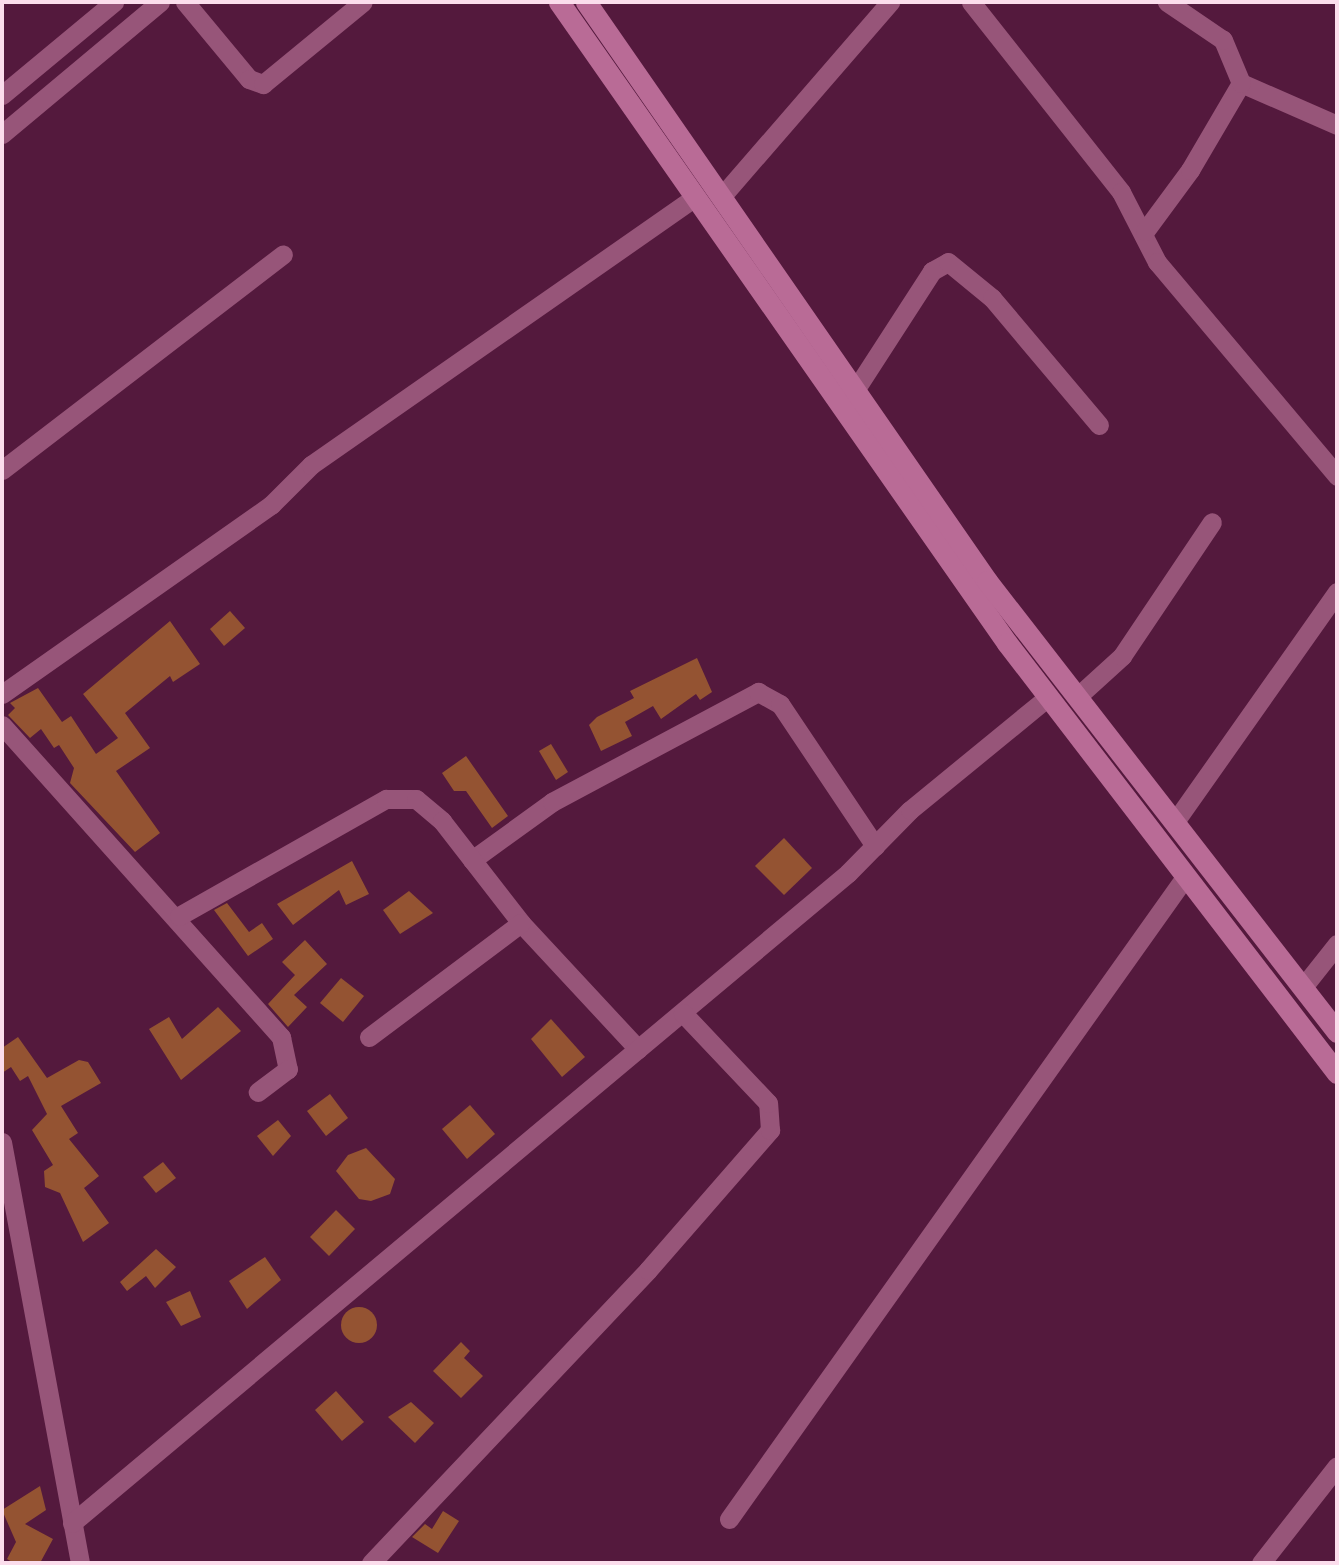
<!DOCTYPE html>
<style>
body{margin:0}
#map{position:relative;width:1339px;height:1565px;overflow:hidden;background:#54193d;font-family:Roboto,sans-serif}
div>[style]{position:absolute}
.building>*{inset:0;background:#945332}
.round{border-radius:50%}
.minor>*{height:19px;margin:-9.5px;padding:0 9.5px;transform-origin:9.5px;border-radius:9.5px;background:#975579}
.major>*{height:21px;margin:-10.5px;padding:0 10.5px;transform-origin:10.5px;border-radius:10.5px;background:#b96b96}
span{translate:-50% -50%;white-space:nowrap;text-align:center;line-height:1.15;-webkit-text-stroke:5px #54193d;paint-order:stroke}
.frame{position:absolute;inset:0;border:4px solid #fbddec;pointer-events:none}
</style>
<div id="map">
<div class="building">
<div style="clip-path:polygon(230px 611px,245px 628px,224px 646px,210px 629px)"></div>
<div style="clip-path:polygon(170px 621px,200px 664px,173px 682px,170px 676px,125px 713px,150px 748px,116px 771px,160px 833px,135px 852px,70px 783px,74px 768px,59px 745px,54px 748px,41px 729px,30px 738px,8px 715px,15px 708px,10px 703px,38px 688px,62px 722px,71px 716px,96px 754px,118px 738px,83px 694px)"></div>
<div style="clip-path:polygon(697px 658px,712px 692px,700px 700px,696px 694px,661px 719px,653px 706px,625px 722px,632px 736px,601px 751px,589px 725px,597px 717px,634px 698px,630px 691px)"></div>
<div style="clip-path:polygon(551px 744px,568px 772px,556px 780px,539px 751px)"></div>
<div style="clip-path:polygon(466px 756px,508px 816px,492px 828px,466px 791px,454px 791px,442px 773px)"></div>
<div style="clip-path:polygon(784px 838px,812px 868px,784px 895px,755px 866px)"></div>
<div style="clip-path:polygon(352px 861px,369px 894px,346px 905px,339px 890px,293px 925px,277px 904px)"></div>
<div style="clip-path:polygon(409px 891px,433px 913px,400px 934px,383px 910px)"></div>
<div style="clip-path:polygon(227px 903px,249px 932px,262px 923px,273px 939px,248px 956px,214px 910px)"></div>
<div style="clip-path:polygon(305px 940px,327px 964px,294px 995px,307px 1007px,288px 1027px,268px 1004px,295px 975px,282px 962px)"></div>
<div style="clip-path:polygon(341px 978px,364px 996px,343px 1022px,320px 1003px)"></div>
<div style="clip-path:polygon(218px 1007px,241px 1031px,181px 1080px,149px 1029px,169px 1017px,182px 1039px)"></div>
<div style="clip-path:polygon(551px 1019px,585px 1057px,562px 1077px,531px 1039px)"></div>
<div style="clip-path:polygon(18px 1037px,47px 1078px,79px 1060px,88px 1062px,101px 1083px,61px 1106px,78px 1133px,69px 1139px,99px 1176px,84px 1188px,109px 1223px,83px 1242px,60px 1193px,45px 1187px,44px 1171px,53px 1165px,32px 1130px,47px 1114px,28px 1076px,20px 1081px,11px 1067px,2px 1073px,2px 1048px)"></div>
<div style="clip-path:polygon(330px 1094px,348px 1118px,326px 1136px,307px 1111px)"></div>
<div style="clip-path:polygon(470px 1105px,495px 1134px,467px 1159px,442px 1129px)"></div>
<div style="clip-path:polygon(278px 1120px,291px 1136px,273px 1156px,257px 1136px)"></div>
<div style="clip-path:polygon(366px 1148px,395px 1179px,390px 1194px,371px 1201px,359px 1199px,336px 1171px,348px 1155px)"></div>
<div style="clip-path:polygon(163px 1162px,176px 1178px,156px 1193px,143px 1177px)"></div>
<div style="clip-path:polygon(336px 1210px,355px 1229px,329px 1256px,310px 1237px)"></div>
<div style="clip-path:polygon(156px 1249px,176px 1267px,155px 1288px,146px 1276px,127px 1291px,120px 1282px)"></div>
<div style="clip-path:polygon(265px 1257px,281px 1280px,247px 1309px,229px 1281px)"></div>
<div style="clip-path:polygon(190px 1291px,201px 1317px,181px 1326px,166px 1302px)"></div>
<div class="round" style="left:341px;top:1307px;width:36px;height:36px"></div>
<div style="clip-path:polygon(461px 1342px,470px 1351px,464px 1358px,483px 1376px,461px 1398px,433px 1371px)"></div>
<div style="clip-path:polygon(336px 1391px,364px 1422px,342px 1441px,315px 1410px)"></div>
<div style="clip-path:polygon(411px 1402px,434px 1423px,415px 1443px,388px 1417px)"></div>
<div style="clip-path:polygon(40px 1486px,46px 1510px,25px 1524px,53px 1539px,40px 1563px,14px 1563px,7px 1559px,16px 1542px,2px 1510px)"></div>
<div style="clip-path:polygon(443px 1511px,459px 1521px,438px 1553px,412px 1537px,425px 1524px,432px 1529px)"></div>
</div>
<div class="minor">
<div style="left:185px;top:2px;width:100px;rotate:50.3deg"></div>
<div style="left:249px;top:79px;width:15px;rotate:20deg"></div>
<div style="left:263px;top:84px;width:129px;rotate:-39.4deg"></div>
<div style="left:971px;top:2px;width:242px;rotate:51.7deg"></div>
<div style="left:1121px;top:192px;width:79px;rotate:62.8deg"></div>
<div style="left:1157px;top:262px;width:280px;rotate:49.9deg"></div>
<div style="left:1241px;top:83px;width:105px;rotate:23.6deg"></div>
<div style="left:2px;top:95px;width:146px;rotate:-39.7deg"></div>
<div style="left:2px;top:134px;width:206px;rotate:-39.9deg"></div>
<div style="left:722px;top:196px;width:257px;rotate:-49.1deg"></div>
<div style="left:1145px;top:231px;width:76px;rotate:-53.6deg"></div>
<div style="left:1190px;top:170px;width:101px;rotate:-59.6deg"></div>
<div style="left:1241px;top:83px;width:47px;rotate:-112.7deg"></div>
<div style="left:1223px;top:40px;width:68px;rotate:-145.8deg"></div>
<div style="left:848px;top:401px;width:155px;rotate:-57.1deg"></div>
<div style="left:932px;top:271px;width:18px;rotate:-29deg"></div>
<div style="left:948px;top:262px;width:57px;rotate:39.3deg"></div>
<div style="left:992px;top:298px;width:166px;rotate:49.9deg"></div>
<div style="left:2px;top:470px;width:354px;rotate:-37.5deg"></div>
<div style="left:2px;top:694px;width:329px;rotate:-35.1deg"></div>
<div style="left:271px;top:505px;width:57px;rotate:-45deg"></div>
<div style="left:311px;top:465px;width:467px;rotate:-34.9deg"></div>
<div style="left:1077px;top:697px;width:61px;rotate:-42.3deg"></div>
<div style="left:1122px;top:656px;width:161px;rotate:-56.1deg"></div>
<div style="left:2px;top:725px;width:419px;rotate:48.2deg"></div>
<div style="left:281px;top:1037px;width:33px;rotate:78deg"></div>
<div style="left:288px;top:1069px;width:38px;rotate:143deg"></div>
<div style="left:1174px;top:823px;width:283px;rotate:-54.8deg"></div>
<div style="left:472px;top:860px;width:99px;rotate:-35.9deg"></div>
<div style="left:552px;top:802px;width:234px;rotate:-28.1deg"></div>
<div style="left:758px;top:692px;width:25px;rotate:29deg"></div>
<div style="left:780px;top:704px;width:171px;rotate:56.2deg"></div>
<div style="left:179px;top:916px;width:238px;rotate:-29.5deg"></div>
<div style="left:386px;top:799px;width:30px"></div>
<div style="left:416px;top:799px;width:34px;rotate:40deg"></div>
<div style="left:442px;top:821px;width:129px;rotate:52.2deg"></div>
<div style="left:521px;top:923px;width:172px;rotate:47.1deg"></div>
<div style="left:1303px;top:987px;width:55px;rotate:-51.7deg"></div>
<div style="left:369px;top:1037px;width:190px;rotate:-36.9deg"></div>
<div style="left:2px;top:1142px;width:428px;rotate:79.5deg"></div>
<div style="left:729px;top:1519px;width:787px;rotate:-54.61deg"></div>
<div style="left:72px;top:1523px;width:1012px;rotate:-39.95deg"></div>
<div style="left:848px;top:873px;width:88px;rotate:-45.5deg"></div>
<div style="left:910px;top:810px;width:178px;rotate:-39.3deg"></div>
<div style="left:371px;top:1563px;width:403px;rotate:-46.6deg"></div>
<div style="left:648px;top:1270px;width:186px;rotate:-48.9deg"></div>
<div style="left:770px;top:1130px;width:27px;rotate:-94deg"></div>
<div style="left:768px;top:1103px;width:124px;rotate:-133.4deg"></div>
<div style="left:1261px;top:1563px;width:123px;rotate:-51.9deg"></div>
</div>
<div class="major">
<div style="left:559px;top:2px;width:782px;rotate:55.05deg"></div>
<div style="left:1007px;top:643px;width:542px;rotate:52.5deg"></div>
<div style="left:586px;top:2px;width:704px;rotate:55.29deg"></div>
<div style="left:987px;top:581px;width:571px;rotate:52.19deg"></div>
</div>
<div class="frame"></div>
</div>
